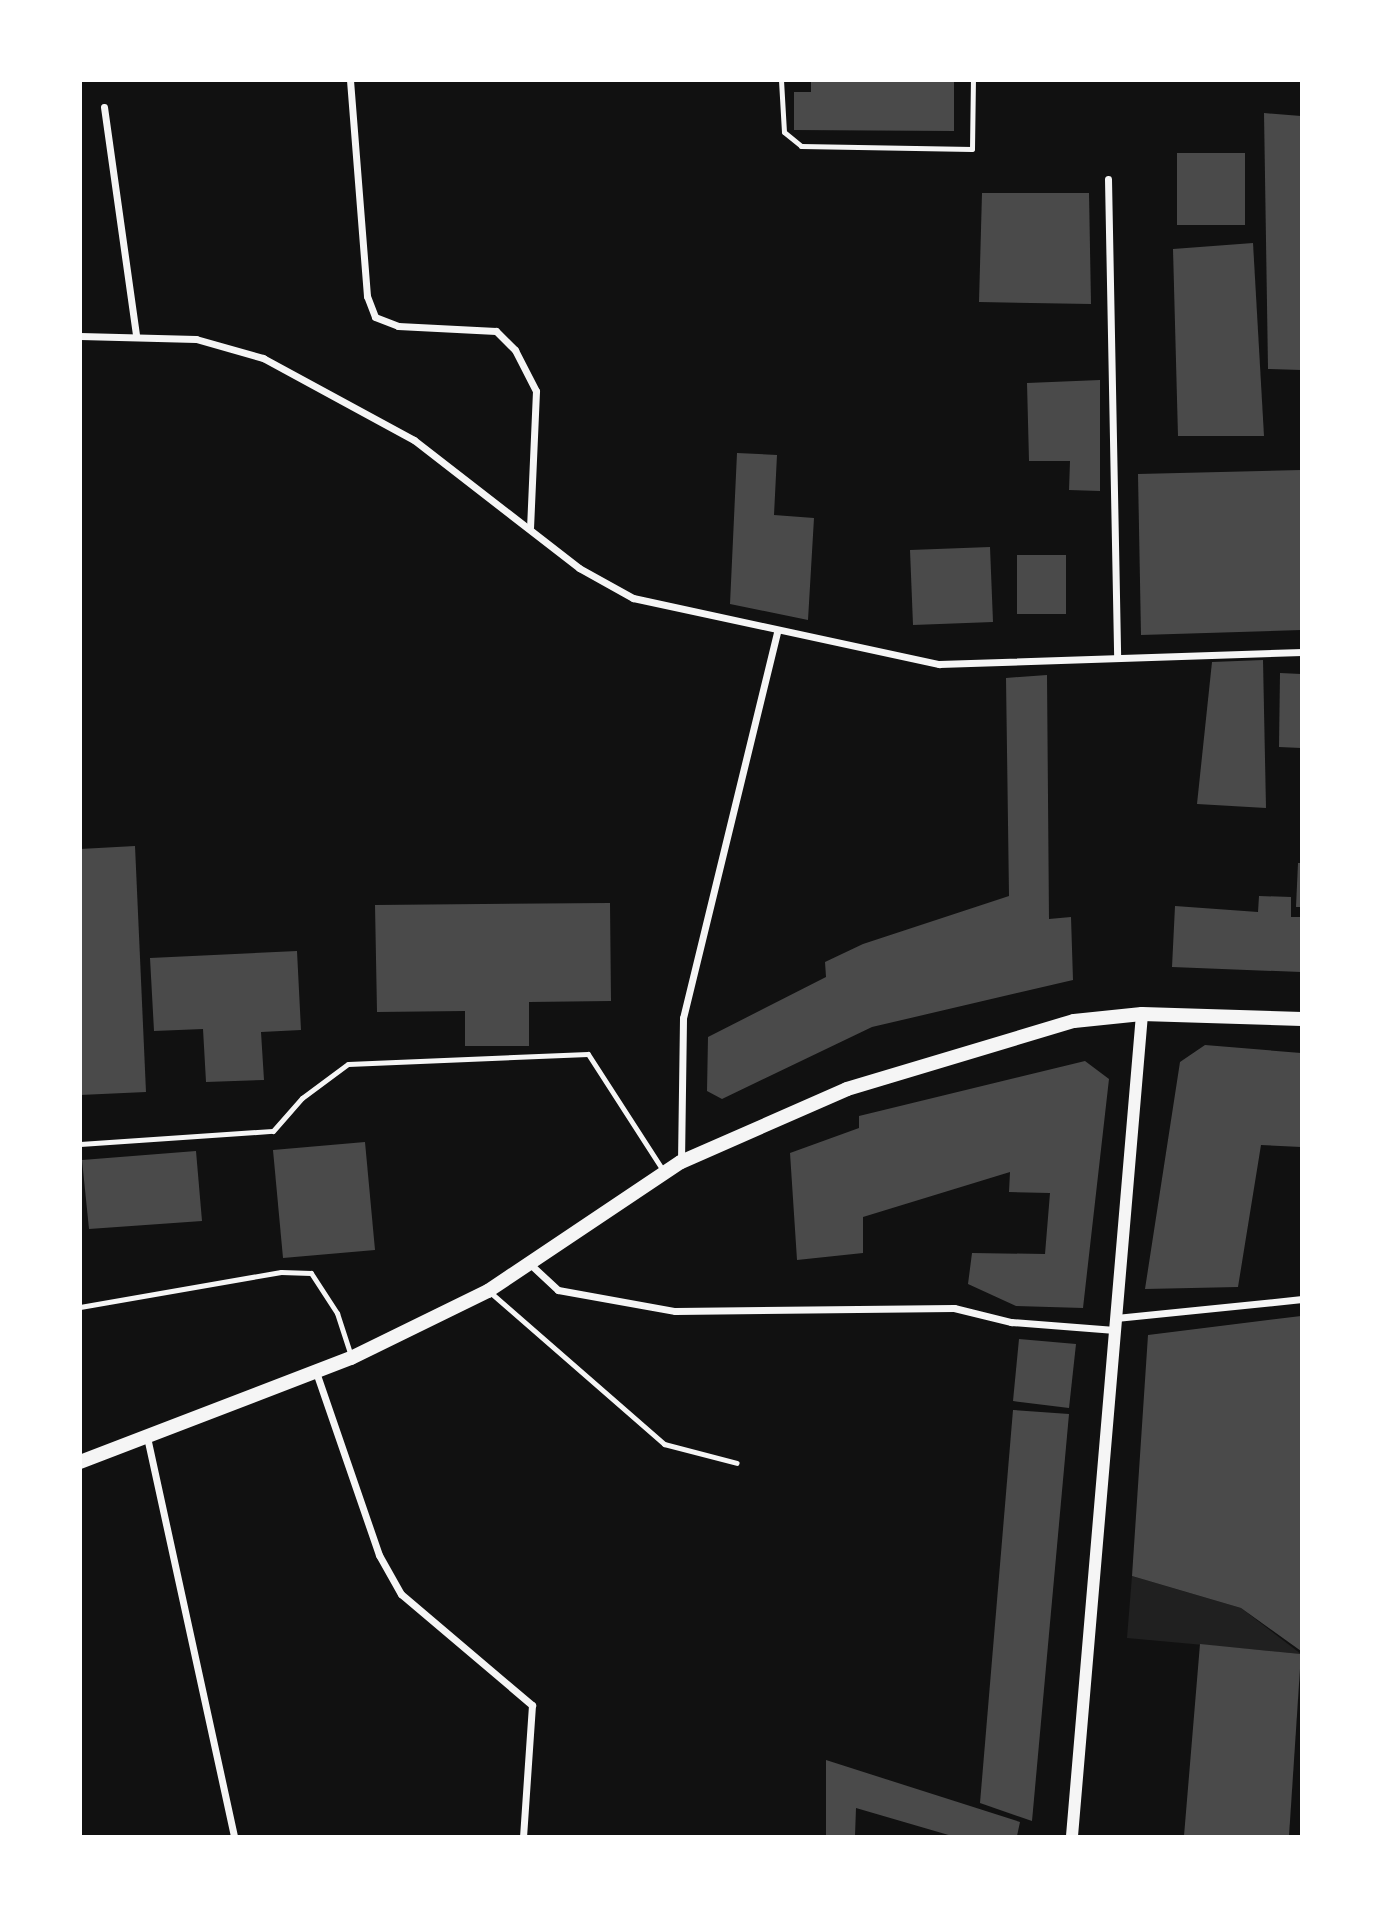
<!DOCTYPE html>
<style>
body{margin:0}
#map{position:relative;width:1382px;height:1917px;overflow:hidden;background:#111;font-family:"Work Sans",sans-serif}
div>[style]{position:absolute}
.green>*{inset:0;background:#202020}
.building>*{inset:0;background:#4a4a4a}
.service>*{height:5px;margin:-2.5px;padding:0 2.5px;transform-origin:2.5px;border-radius:2.5px;background:#f5f5f5}
.minor>*{height:7px;margin:-3.5px;padding:0 3.5px;transform-origin:3.5px;border-radius:3.5px;background:#f5f5f5}
.tertiary>*{height:12px;margin:-6px;padding:0 6px;transform-origin:6px;border-radius:6px;background:#f5f5f5}
.secondary>*{height:14px;margin:-7px;padding:0 7px;transform-origin:7px;border-radius:7px;background:#f5f5f5}
span{translate:-50% -50%;white-space:nowrap;text-align:center;line-height:1.15;-webkit-text-stroke:5px #fff;paint-order:stroke}
.frame{position:absolute;inset:0;border:82px solid #fff;pointer-events:none}
</style>
<div id="map">
<div class="green">
<div style="clip-path:polygon(1132px 1576px,1241px 1608px,1301px 1654px,1127px 1638px)"></div>
</div>
<div class="building">
<div style="clip-path:polygon(811px 80px,954px 80px,954px 131px,794px 130px,794px 92px,811px 92px)"></div>
<div style="clip-path:polygon(1264px 113px,1301px 116px,1301px 370px,1268px 369px)"></div>
<div style="clip-path:polygon(1177px 153px,1245px 153px,1245px 225px,1177px 225px)"></div>
<div style="clip-path:polygon(982px 193px,1089px 193px,1091px 304px,979px 302px)"></div>
<div style="clip-path:polygon(1253px 243px,1264px 436px,1178px 436px,1173px 249px)"></div>
<div style="clip-path:polygon(1100px 380px,1100px 491px,1069px 490px,1070px 461px,1029px 461px,1027px 383px)"></div>
<div style="clip-path:polygon(737px 453px,777px 455px,774px 515px,814px 518px,808px 620px,730px 604px)"></div>
<div style="clip-path:polygon(1301px 470px,1301px 630px,1141px 635px,1138px 474px)"></div>
<div style="clip-path:polygon(990px 547px,993px 622px,913px 625px,910px 550px)"></div>
<div style="clip-path:polygon(1017px 555px,1066px 555px,1066px 614px,1017px 614px)"></div>
<div style="clip-path:polygon(1263px 660px,1266px 808px,1197px 804px,1212px 662px)"></div>
<div style="clip-path:polygon(1280px 673px,1301px 674px,1301px 748px,1279px 747px)"></div>
<div style="clip-path:polygon(1047px 675px,1049px 919px,1071px 917px,1073px 980px,872px 1027px,722px 1099px,707px 1091px,708px 1037px,826px 977px,825px 962px,863px 944px,1009px 896px,1006px 678px)"></div>
<div style="clip-path:polygon(135px 846px,146px 1092px,80px 1095px,80px 849px)"></div>
<div style="clip-path:polygon(1298px 863px,1301px 863px,1301px 907px,1296px 907px)"></div>
<div style="clip-path:polygon(1259px 896px,1291px 897px,1291px 917px,1301px 917px,1301px 972px,1172px 967px,1175px 906px,1258px 912px)"></div>
<div style="clip-path:polygon(610px 903px,611px 1001px,529px 1002px,529px 1046px,465px 1046px,465px 1011px,377px 1012px,375px 905px)"></div>
<div style="clip-path:polygon(297px 951px,301px 1030px,261px 1032px,264px 1080px,206px 1082px,203px 1029px,154px 1031px,150px 958px)"></div>
<div style="clip-path:polygon(1205px 1045px,1301px 1053px,1301px 1147px,1261px 1145px,1238px 1287px,1145px 1289px,1180px 1062px)"></div>
<div style="clip-path:polygon(1085px 1061px,1109px 1079px,1083px 1308px,1016px 1306px,968px 1284px,972px 1253px,1045px 1254px,1050px 1193px,1009px 1192px,1010px 1172px,863px 1217px,863px 1253px,797px 1260px,790px 1153px,859px 1128px,859px 1116px)"></div>
<div style="clip-path:polygon(365px 1142px,375px 1250px,283px 1258px,273px 1150px)"></div>
<div style="clip-path:polygon(196px 1151px,202px 1221px,89px 1229px,82px 1160px)"></div>
<div style="clip-path:polygon(1301px 1316px,1301px 1651px,1241px 1608px,1132px 1576px,1148px 1335px)"></div>
<div style="clip-path:polygon(1019px 1339px,1076px 1344px,1069px 1408px,1013px 1401px)"></div>
<div style="clip-path:polygon(1013px 1410px,1069px 1414px,1032px 1821px,980px 1803px)"></div>
<div style="clip-path:polygon(1200px 1644px,1301px 1654px,1289px 1836px,1184px 1836px)"></div>
<div style="clip-path:polygon(826px 1760px,1020px 1822px,1017px 1836px,952px 1836px,856px 1808px,855px 1836px,826px 1836px)"></div>
</div>
<div class="service">
<div style="left:781px;top:80px;width:52px;rotate:86.7deg"></div>
<div style="left:784px;top:132px;width:22px;rotate:39deg"></div>
<div style="left:801px;top:146px;width:171px;rotate:1deg"></div>
<div style="left:972px;top:149px;width:69px;rotate:-89.2deg"></div>
<div style="left:80px;top:1144px;width:193px;rotate:-3.9deg"></div>
<div style="left:273px;top:1131px;width:44px;rotate:-48.7deg"></div>
<div style="left:302px;top:1098px;width:57px;rotate:-36.5deg"></div>
<div style="left:348px;top:1064px;width:240px;rotate:-2.4deg"></div>
<div style="left:588px;top:1054px;width:140px;rotate:57.2deg"></div>
<div style="left:491px;top:1293px;width:230px;rotate:41.1deg"></div>
<div style="left:664px;top:1444px;width:75px;rotate:14.6deg"></div>
<div style="left:80px;top:1307px;width:204px;rotate:-9.9deg"></div>
<div style="left:281px;top:1272px;width:30px;rotate:2deg"></div>
<div style="left:311px;top:1273px;width:48px;rotate:57deg"></div>
<div style="left:337px;top:1313px;width:45px;rotate:72deg"></div>
</div>
<div class="minor">
<div style="left:350px;top:80px;width:217px;rotate:85.5deg"></div>
<div style="left:367px;top:296px;width:22px;rotate:69deg"></div>
<div style="left:375px;top:317px;width:25px;rotate:21deg"></div>
<div style="left:398px;top:326px;width:98px;rotate:2.9deg"></div>
<div style="left:496px;top:331px;width:27px;rotate:45deg"></div>
<div style="left:515px;top:350px;width:46px;rotate:62.9deg"></div>
<div style="left:536px;top:391px;width:136px;rotate:92.5deg"></div>
<div style="left:104px;top:107px;width:231px;rotate:82deg"></div>
<div style="left:1108px;top:179px;width:478px;rotate:88.9deg"></div>
<div style="left:80px;top:336px;width:116px;rotate:1.5deg"></div>
<div style="left:196px;top:339px;width:70px;rotate:15.8deg"></div>
<div style="left:263px;top:358px;width:172px;rotate:28.5deg"></div>
<div style="left:414px;top:440px;width:209px;rotate:37.8deg"></div>
<div style="left:579px;top:568px;width:62px;rotate:29.1deg"></div>
<div style="left:633px;top:598px;width:313px;rotate:12.2deg"></div>
<div style="left:939px;top:664px;width:363px;rotate:-1.9deg"></div>
<div style="left:681px;top:1162px;width:144px;rotate:-89.2deg"></div>
<div style="left:683px;top:1018px;width:398px;rotate:-76.3deg"></div>
<div style="left:530px;top:1264px;width:38px;rotate:43deg"></div>
<div style="left:558px;top:1290px;width:119px;rotate:10.2deg"></div>
<div style="left:675px;top:1311px;width:279px;rotate:-0.6deg"></div>
<div style="left:954px;top:1308px;width:59px;rotate:13.8deg"></div>
<div style="left:1011px;top:1322px;width:104px;rotate:4.4deg"></div>
<div style="left:1116px;top:1318px;width:187px;rotate:-5.8deg"></div>
<div style="left:316px;top:1372px;width:194px;rotate:71deg"></div>
<div style="left:379px;top:1555px;width:45px;rotate:60.6deg"></div>
<div style="left:401px;top:1594px;width:172px;rotate:40.3deg"></div>
<div style="left:532px;top:1705px;width:131px;rotate:93.9deg"></div>
<div style="left:147px;top:1437px;width:408px;rotate:77.7deg"></div>
</div>
<div class="tertiary">
<div style="left:1072px;top:1836px;width:825px;rotate:-85.13deg"></div>
</div>
<div class="secondary">
<div style="left:80px;top:1462px;width:290px;rotate:-21deg"></div>
<div style="left:351px;top:1358px;width:153px;rotate:-26.1deg"></div>
<div style="left:488px;top:1291px;width:232px;rotate:-33.8deg"></div>
<div style="left:681px;top:1162px;width:181px;rotate:-23.7deg"></div>
<div style="left:847px;top:1089px;width:237px;rotate:-16.7deg"></div>
<div style="left:1074px;top:1021px;width:68px;rotate:-5.9deg"></div>
<div style="left:1142px;top:1014px;width:160px;rotate:1.8deg"></div>
</div>
<div class="frame"></div>
</div>
